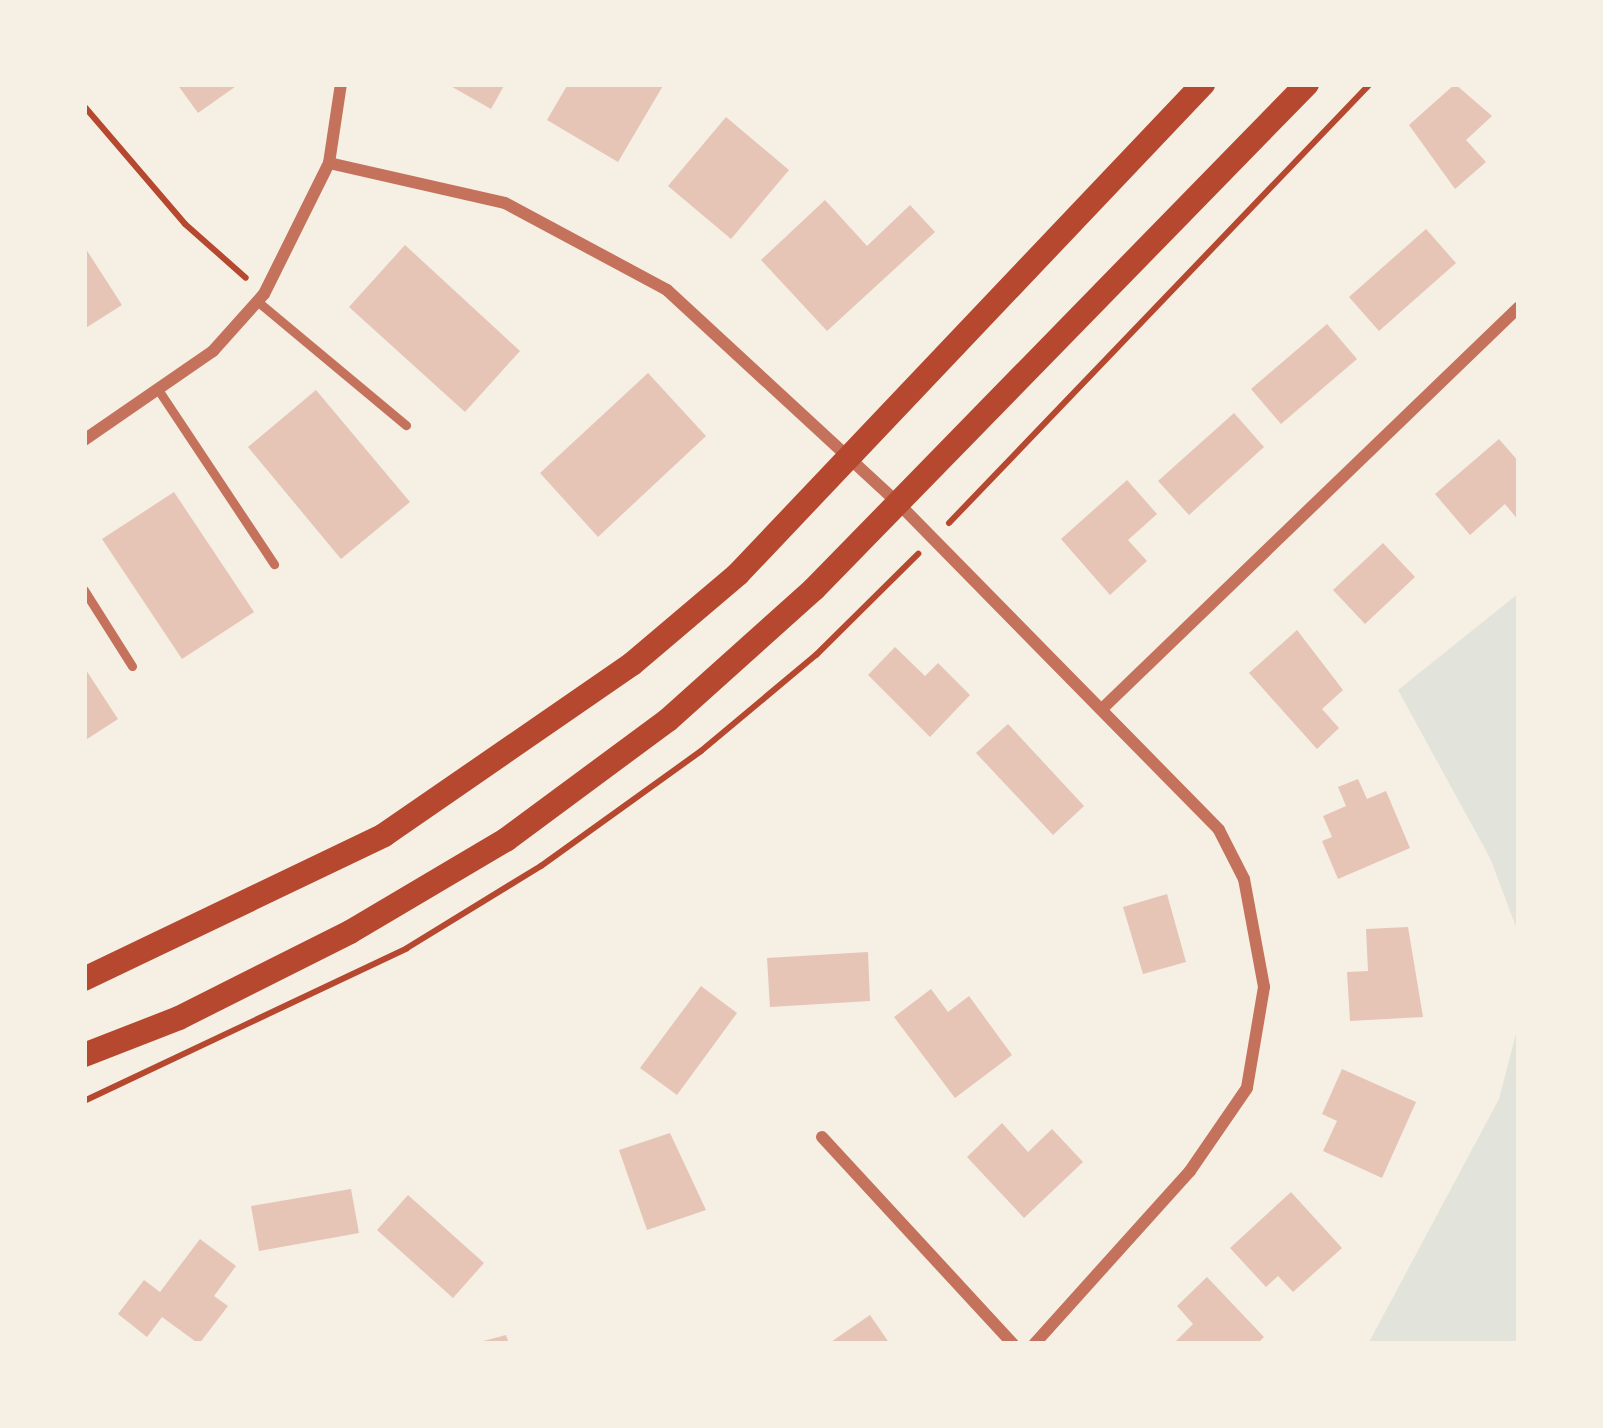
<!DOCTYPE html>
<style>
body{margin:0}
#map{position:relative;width:1603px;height:1428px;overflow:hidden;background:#f6efe4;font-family:"Work Sans",sans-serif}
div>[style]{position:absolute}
.green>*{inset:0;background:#e2e4dc}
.building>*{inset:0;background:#e6c5b7}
.path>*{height:6px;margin:-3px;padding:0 3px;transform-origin:3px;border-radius:3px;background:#b5482f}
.service>*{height:9px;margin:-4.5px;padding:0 4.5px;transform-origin:4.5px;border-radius:4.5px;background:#c5725c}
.minor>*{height:12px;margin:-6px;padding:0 6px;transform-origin:6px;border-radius:6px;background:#c5725c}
.secondary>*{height:24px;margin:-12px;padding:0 12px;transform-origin:12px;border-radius:12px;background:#b5482f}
span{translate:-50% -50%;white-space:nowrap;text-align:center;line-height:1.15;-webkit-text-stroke:10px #f6efe4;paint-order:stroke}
.frame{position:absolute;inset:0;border:87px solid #f6efe4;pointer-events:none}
</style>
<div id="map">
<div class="green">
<div style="clip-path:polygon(1519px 593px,1519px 935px,1490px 858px,1398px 690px)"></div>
<div style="clip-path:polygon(1519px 1022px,1519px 1344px,1368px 1344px,1499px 1099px)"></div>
</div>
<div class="building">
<div style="clip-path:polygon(177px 84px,239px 84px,198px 113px)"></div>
<div style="clip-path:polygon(447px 84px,505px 84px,491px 109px)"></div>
<div style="clip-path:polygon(568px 84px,664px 84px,618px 162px,547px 120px)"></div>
<div style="clip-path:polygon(1455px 84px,1492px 116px,1466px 140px,1486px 162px,1455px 189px,1409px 125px)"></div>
<div style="clip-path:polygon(726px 117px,789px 170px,731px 239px,668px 186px)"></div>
<div style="clip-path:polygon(825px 200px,867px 246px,910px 205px,935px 232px,827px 331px,761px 260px)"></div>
<div style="clip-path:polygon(1426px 229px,1456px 263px,1379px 331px,1349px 297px)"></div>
<div style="clip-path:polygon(405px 245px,520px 351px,465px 412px,349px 307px)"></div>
<div style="clip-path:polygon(84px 246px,122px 305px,84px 329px)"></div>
<div style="clip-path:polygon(1327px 324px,1357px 359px,1281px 424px,1251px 389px)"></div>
<div style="clip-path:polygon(648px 373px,706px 436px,598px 537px,540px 473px)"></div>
<div style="clip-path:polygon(316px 390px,410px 502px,341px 559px,248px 447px)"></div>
<div style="clip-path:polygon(1234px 413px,1264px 447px,1189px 515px,1158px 481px)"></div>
<div style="clip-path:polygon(1499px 439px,1519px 462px,1519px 521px,1505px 504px,1470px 535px,1435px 494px)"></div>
<div style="clip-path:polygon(1127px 480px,1157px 514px,1128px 540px,1147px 561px,1110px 595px,1061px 539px)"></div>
<div style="clip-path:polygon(174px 492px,254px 612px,182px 659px,102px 539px)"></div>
<div style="clip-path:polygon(1383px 543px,1415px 577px,1365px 624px,1333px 590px)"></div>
<div style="clip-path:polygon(1297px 630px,1343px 690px,1322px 709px,1339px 728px,1317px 749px,1249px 673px)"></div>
<div style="clip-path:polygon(895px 647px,925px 676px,938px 663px,970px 695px,930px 737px,868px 675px)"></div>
<div style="clip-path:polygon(84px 667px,118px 719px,84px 741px)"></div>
<div style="clip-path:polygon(1008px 724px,1084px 806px,1053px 835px,976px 753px)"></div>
<div style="clip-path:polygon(1358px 779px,1367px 799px,1386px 791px,1410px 848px,1338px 879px,1322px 841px,1332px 837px,1323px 816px,1346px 806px,1338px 787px)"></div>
<div style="clip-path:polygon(1167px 894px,1186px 962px,1143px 974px,1123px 907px)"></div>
<div style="clip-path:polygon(1408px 927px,1423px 1017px,1350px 1021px,1347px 972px,1368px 971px,1366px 929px)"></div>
<div style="clip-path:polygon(868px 952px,870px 1001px,770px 1007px,767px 958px)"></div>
<div style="clip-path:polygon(701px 986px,737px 1013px,677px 1095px,640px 1068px)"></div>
<div style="clip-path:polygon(931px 989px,948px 1012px,969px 996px,1012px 1055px,955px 1098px,894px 1017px)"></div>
<div style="clip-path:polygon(1342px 1069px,1416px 1102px,1382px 1178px,1323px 1151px,1337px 1121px,1322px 1114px)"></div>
<div style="clip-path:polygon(1002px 1123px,1028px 1152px,1052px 1129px,1083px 1162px,1024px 1218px,967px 1157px)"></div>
<div style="clip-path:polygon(670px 1133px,706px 1210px,647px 1230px,619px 1150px)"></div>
<div style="clip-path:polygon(351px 1189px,359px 1233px,259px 1251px,251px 1206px)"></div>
<div style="clip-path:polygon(1291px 1192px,1342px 1248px,1293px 1292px,1278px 1276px,1266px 1287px,1230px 1248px)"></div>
<div style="clip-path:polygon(408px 1195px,484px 1263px,453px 1298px,377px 1230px)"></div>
<div style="clip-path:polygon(200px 1239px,236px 1266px,214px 1296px,228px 1306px,199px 1344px,162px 1317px,147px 1337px,118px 1314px,144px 1280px,160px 1292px)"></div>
<div style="clip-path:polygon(1207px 1277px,1264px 1337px,1257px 1344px,1173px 1344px,1193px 1324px,1177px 1306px)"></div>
<div style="clip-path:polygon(870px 1315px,890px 1344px,828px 1344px)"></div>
<div style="clip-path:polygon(506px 1335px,509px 1344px,476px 1344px,476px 1343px)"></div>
</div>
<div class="path">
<div style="left:84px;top:106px;width:155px;rotate:49.4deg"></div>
<div style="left:185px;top:224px;width:81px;rotate:41.5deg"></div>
<div style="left:949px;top:523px;width:608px;rotate:-46.2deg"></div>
<div style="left:84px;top:1101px;width:357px;rotate:-25.3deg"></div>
<div style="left:407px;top:948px;width:157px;rotate:-31.5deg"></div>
<div style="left:541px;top:866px;width:197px;rotate:-35.7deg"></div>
<div style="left:701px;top:751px;width:150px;rotate:-39.9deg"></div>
<div style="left:816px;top:655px;width:144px;rotate:-44.7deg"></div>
</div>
<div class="service">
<div style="left:257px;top:301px;width:194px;rotate:39.8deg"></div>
<div style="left:159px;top:391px;width:208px;rotate:56.4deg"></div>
<div style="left:84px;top:590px;width:90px;rotate:57.7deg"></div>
</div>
<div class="minor">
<div style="left:329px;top:163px;width:180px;rotate:12.8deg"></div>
<div style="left:505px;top:203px;width:184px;rotate:28.2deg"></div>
<div style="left:667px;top:290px;width:314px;rotate:42.7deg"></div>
<div style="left:898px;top:503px;width:458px;rotate:45.5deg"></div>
<div style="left:1219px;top:830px;width:55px;rotate:63deg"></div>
<div style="left:1244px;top:879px;width:110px;rotate:79.5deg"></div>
<div style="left:1264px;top:987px;width:102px;rotate:99.6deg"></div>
<div style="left:1247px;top:1088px;width:101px;rotate:124.5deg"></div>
<div style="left:1190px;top:1171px;width:233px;rotate:132deg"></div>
<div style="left:84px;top:440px;width:157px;rotate:-34.6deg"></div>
<div style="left:213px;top:351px;width:76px;rotate:-48.2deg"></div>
<div style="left:264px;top:294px;width:146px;rotate:-63.6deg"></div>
<div style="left:329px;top:163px;width:80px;rotate:-81.4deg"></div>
<div style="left:1104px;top:707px;width:576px;rotate:-43.95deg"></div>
<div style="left:822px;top:1137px;width:282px;rotate:47.3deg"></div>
</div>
<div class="secondary">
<div style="left:84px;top:979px;width:333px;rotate:-25.6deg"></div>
<div style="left:384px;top:835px;width:301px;rotate:-34.6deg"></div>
<div style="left:632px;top:664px;width:139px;rotate:-40.3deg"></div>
<div style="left:738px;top:574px;width:676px;rotate:-46.5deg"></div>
<div style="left:84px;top:1055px;width:102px;rotate:-21.3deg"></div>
<div style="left:179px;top:1018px;width:191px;rotate:-26.7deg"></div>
<div style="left:350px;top:932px;width:182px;rotate:-30.6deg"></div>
<div style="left:507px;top:839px;width:200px;rotate:-36.5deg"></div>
<div style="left:668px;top:720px;width:196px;rotate:-41.9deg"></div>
<div style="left:814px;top:589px;width:706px;rotate:-45.69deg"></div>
</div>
<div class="frame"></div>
</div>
